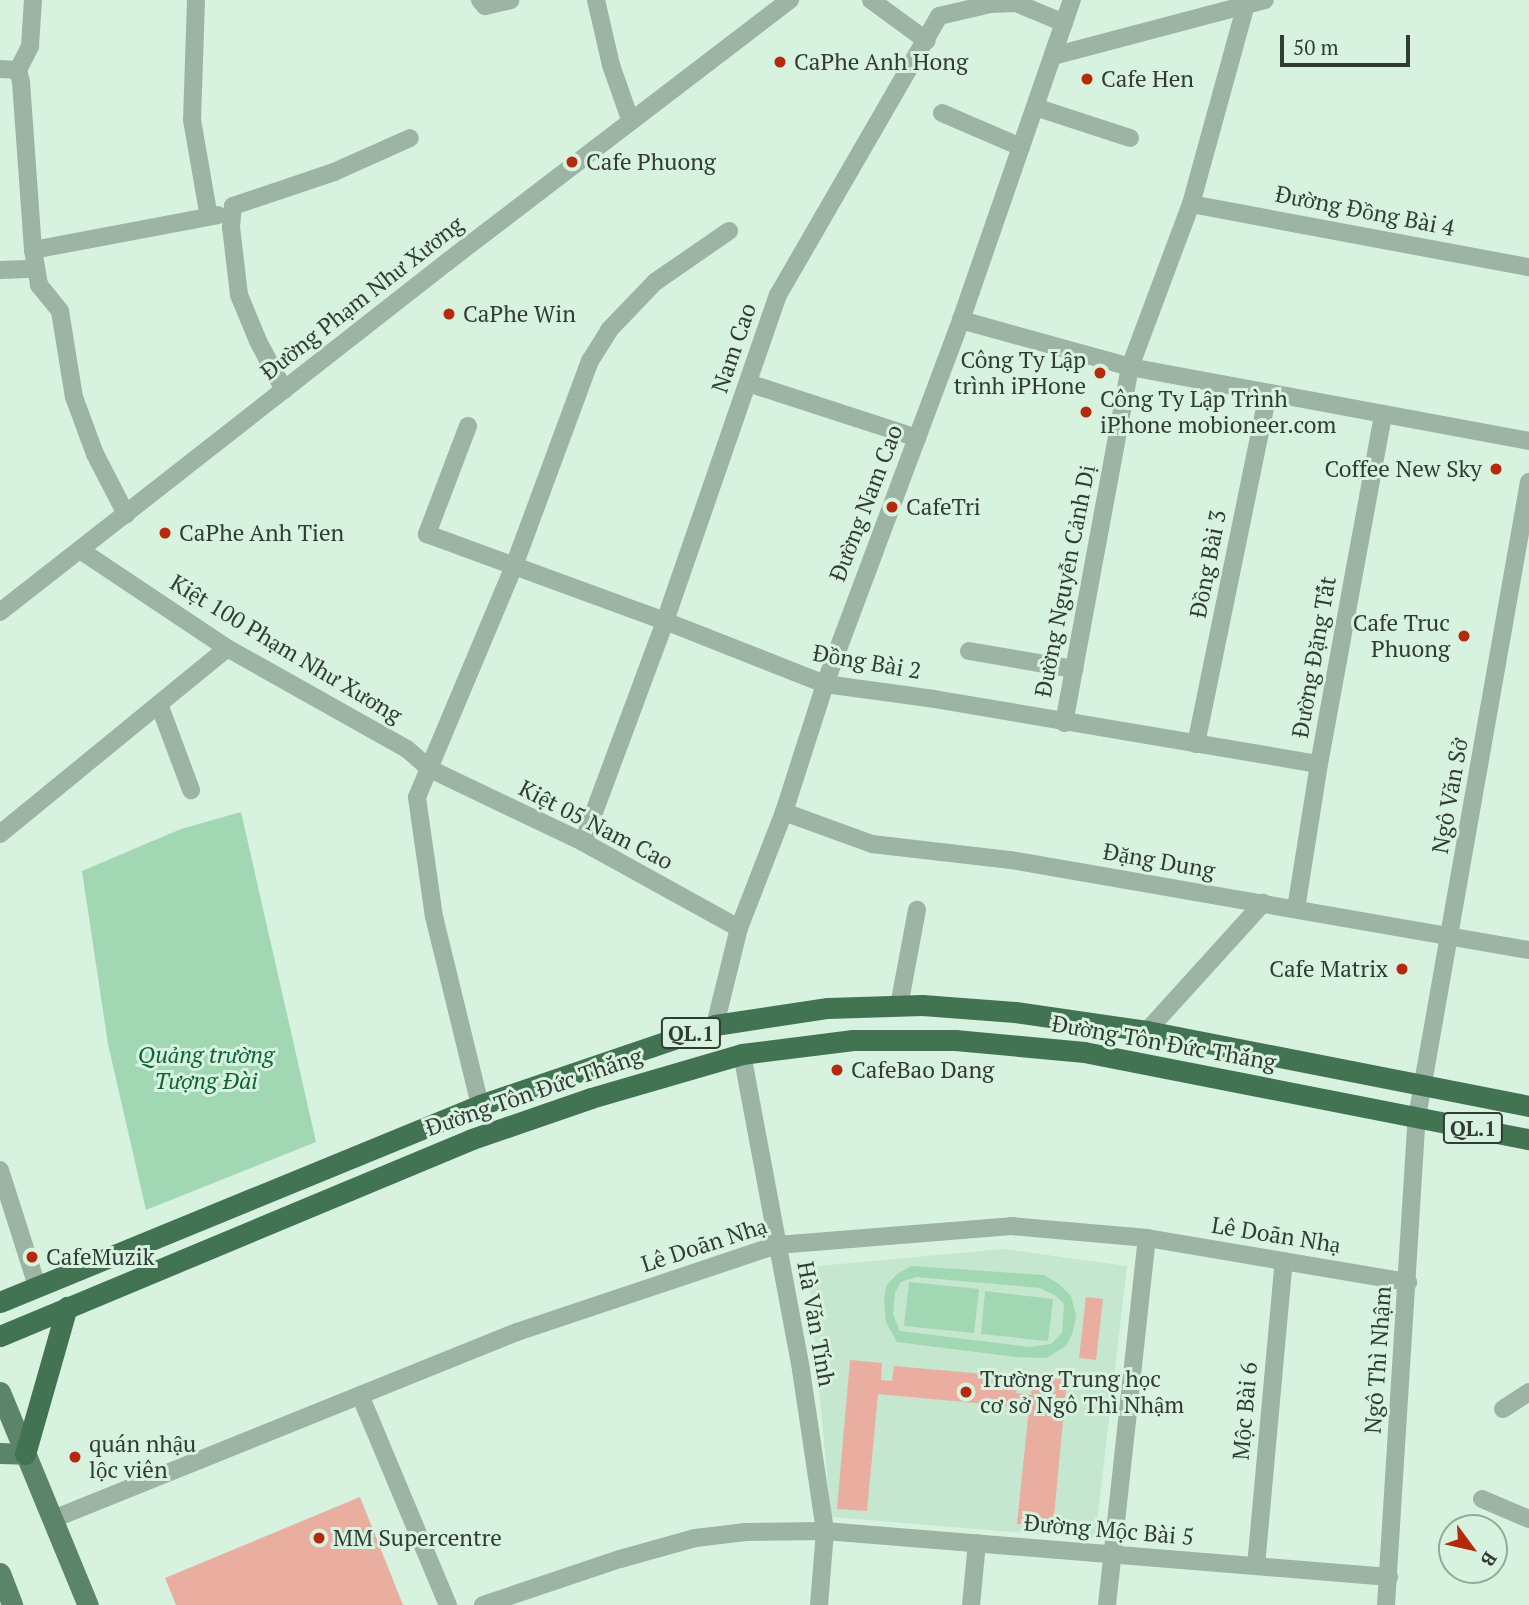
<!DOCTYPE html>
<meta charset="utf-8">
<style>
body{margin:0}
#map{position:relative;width:1529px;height:1605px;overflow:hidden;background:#d7f2df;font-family:"PT Serif",serif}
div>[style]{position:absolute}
.built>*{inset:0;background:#c5e6cf}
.green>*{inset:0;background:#a2d7b4}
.building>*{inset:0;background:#eaaea1}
.minor>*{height:18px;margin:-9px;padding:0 9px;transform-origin:9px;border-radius:9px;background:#9db3a4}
.major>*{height:21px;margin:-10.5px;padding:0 10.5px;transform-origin:10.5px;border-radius:10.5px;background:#5b8569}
.highway>*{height:21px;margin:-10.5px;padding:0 10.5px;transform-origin:10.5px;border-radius:10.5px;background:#427454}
.dots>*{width:19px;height:19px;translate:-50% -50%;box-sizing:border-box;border:4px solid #d7f2df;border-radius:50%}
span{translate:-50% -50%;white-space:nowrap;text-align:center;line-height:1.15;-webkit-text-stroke:6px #d7f2df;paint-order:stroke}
.shield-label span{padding:2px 5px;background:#d7f2df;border:2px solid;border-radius:5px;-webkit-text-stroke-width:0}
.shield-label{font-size:21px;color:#323c35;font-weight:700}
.poi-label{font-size:23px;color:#323c35}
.left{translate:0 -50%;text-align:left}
.right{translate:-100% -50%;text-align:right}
.street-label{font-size:23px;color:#323c35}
.park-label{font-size:23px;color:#0c6338;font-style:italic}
.north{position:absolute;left:1438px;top:1514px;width:70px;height:70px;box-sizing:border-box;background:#d7f2df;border:2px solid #95a99b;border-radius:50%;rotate:123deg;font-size:19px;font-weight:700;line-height:28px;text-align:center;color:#323c35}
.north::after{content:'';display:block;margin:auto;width:24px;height:32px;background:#b5290d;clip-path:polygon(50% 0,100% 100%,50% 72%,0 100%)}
.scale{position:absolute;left:1280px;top:35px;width:130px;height:32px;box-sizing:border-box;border:4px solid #323c35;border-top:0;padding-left:9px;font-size:21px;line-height:24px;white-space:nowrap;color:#323c35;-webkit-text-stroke:5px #d7f2df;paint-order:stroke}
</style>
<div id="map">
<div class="built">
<div style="clip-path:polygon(1003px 1249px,1127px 1266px,1095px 1539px,831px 1517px,808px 1267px)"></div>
</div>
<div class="green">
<div style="clip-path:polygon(241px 812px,316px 1142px,146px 1210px,108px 1044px,82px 871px,181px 829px)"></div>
<div style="clip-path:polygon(evenodd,911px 1266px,1044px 1275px,1059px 1284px,1071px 1296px,1076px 1315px,1073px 1332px,1066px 1346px,1046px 1358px,1016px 1357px,897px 1342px,886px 1322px,884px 1300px,886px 1286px,897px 1274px,911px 1266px,916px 1277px,1040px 1288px,1056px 1296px,1064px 1304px,1062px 1333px,1051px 1344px,1030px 1347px,900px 1331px,893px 1314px,895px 1293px,901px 1282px,916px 1277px)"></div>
<div style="clip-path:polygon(909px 1282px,979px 1289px,974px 1333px,904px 1326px)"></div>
<div style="clip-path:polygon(985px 1291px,1053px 1299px,1048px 1341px,981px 1334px)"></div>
</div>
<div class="building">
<div style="clip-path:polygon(1086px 1297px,1103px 1299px,1096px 1360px,1079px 1358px)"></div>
<div style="clip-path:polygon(850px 1360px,882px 1363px,881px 1380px,892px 1381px,894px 1366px,1018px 1377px,1016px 1393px,1031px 1395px,1033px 1376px,1067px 1379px,1053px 1527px,1017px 1524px,1029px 1408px,878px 1394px,867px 1511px,837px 1509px)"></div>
<div style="clip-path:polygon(360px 1497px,403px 1605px,176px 1605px,165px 1578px)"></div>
</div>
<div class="minor">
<div style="left:196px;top:0;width:120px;rotate:91.9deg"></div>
<div style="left:192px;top:120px;width:98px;rotate:80.1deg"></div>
<div style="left:480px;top:0;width:8px;rotate:50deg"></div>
<div style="left:485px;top:6px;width:26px;rotate:-13deg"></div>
<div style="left:596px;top:0;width:67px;rotate:77deg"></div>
<div style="left:611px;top:65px;width:60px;rotate:70.7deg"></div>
<div style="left:871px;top:0;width:69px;rotate:36.2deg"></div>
<div style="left:1053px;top:56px;width:219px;rotate:-14.8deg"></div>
<div style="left:0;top:69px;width:18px;rotate:3deg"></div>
<div style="left:18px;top:70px;width:12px;rotate:76deg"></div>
<div style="left:21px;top:82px;width:168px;rotate:85.9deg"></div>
<div style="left:33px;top:250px;width:36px;rotate:80deg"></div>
<div style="left:39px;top:285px;width:33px;rotate:51deg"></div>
<div style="left:60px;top:311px;width:87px;rotate:80.8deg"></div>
<div style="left:74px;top:397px;width:61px;rotate:69.8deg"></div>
<div style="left:95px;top:454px;width:68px;rotate:62.7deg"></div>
<div style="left:18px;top:70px;width:27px;rotate:-63deg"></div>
<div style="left:30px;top:46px;width:46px;rotate:-86.3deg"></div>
<div style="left:1035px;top:107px;width:100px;rotate:18.1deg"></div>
<div style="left:942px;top:113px;width:86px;rotate:23.3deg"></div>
<div style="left:1191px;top:204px;width:344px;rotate:10.6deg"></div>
<div style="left:33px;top:250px;width:188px;rotate:-10.7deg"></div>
<div style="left:0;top:270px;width:34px;rotate:-2deg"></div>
<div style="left:961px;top:320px;width:175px;rotate:15.5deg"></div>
<div style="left:1130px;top:367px;width:406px;rotate:10.5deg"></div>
<div style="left:748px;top:383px;width:178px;rotate:18deg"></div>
<div style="left:284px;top:390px;width:55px;rotate:-118deg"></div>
<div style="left:258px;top:341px;width:50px;rotate:-112.4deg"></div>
<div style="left:239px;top:295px;width:68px;rotate:-96.7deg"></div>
<div style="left:231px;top:227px;width:21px;rotate:-85deg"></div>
<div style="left:233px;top:206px;width:107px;rotate:-18.6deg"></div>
<div style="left:334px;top:172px;width:83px;rotate:-24.1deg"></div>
<div style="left:468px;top:426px;width:116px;rotate:110.8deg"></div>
<div style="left:427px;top:534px;width:253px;rotate:20.1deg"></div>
<div style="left:665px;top:621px;width:172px;rotate:21.5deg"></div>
<div style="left:825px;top:684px;width:110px;rotate:7.8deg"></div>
<div style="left:934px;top:699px;width:390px;rotate:9.6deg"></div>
<div style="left:80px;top:550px;width:177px;rotate:33.7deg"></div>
<div style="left:227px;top:648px;width:206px;rotate:29.3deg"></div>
<div style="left:407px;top:749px;width:30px;rotate:41deg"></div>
<div style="left:430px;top:769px;width:170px;rotate:25.5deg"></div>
<div style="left:583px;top:842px;width:178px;rotate:28.9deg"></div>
<div style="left:0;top:612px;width:568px;rotate:-38.06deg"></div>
<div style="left:447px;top:262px;width:432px;rotate:-37.4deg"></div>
<div style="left:969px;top:651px;width:107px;rotate:9.7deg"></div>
<div style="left:159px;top:704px;width:92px;rotate:69.6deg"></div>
<div style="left:1064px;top:723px;width:362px;rotate:-79.5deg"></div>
<div style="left:1130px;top:367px;width:174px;rotate:-69.5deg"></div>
<div style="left:1191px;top:204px;width:206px;rotate:-74.6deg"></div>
<div style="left:1196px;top:744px;width:358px;rotate:-78.4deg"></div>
<div style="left:784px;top:812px;width:94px;rotate:20deg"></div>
<div style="left:872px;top:844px;width:140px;rotate:6.6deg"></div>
<div style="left:1011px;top:860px;width:526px;rotate:9.86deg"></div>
<div style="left:0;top:834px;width:293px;rotate:-39.3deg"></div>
<div style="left:583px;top:842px;width:236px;rotate:-69.6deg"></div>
<div style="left:665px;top:621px;width:345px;rotate:-70.9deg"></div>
<div style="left:778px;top:295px;width:322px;rotate:-60deg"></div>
<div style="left:939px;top:16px;width:53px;rotate:-13deg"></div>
<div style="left:991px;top:4px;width:25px;rotate:-2deg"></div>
<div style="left:1016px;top:3px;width:52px;rotate:22.6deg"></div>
<div style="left:1296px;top:909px;width:147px;rotate:-81deg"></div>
<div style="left:1319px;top:764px;width:356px;rotate:-79.6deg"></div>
<div style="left:899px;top:1006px;width:98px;rotate:-79.4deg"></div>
<div style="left:715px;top:1025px;width:100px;rotate:-76.1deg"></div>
<div style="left:739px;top:928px;width:124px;rotate:-68.8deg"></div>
<div style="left:784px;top:812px;width:134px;rotate:-72.2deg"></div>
<div style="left:825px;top:684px;width:389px;rotate:-69.5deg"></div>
<div style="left:961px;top:320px;width:339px;rotate:-70.9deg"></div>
<div style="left:1147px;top:1031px;width:173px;rotate:-47.8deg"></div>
<div style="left:742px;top:1054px;width:321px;rotate:79.4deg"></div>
<div style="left:801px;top:1370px;width:163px;rotate:81.5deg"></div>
<div style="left:825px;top:1531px;width:74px;rotate:94.6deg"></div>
<div style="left:480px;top:1105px;width:194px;rotate:-103.7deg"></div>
<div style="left:434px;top:917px;width:121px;rotate:-98.1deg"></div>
<div style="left:417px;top:797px;width:251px;rotate:-67.2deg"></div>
<div style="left:514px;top:566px;width:219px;rotate:-69.7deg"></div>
<div style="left:590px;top:361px;width:36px;rotate:-58deg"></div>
<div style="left:609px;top:330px;width:66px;rotate:-46.2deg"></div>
<div style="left:655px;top:282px;width:90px;rotate:-34.6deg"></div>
<div style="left:0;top:1170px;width:122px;rotate:72.3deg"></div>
<div style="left:360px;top:1395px;width:228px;rotate:67.3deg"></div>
<div style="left:1503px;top:1409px;width:31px;rotate:-33deg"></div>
<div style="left:1482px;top:1499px;width:51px;rotate:23.1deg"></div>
<div style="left:53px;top:1519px;width:500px;rotate:-21.95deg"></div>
<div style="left:517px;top:1332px;width:274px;rotate:-18.5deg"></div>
<div style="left:777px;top:1245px;width:235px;rotate:-4.6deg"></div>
<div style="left:1011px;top:1226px;width:137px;rotate:5deg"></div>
<div style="left:1147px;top:1238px;width:265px;rotate:9.6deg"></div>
<div style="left:1256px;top:1566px;width:306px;rotate:-84.8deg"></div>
<div style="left:483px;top:1605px;width:145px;rotate:-18.6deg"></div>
<div style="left:620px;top:1559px;width:78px;rotate:-15.6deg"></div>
<div style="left:695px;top:1538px;width:51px;rotate:-6.7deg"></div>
<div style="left:746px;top:1532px;width:79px;rotate:-0.7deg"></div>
<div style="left:825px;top:1531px;width:566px;rotate:4.66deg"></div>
<div style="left:971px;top:1605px;width:62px;rotate:-84.5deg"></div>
<div style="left:1107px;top:1605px;width:369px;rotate:-83.8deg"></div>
<div style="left:1386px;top:1605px;width:489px;rotate:-86.4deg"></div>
<div style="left:1417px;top:1117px;width:645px;rotate:-80deg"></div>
</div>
<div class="major">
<div style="left:0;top:1392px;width:230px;rotate:67.6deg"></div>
<div style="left:0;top:1453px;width:25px;rotate:2deg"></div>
<div style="left:0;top:1573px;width:34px;rotate:69deg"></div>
</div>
<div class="highway">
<div style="left:0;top:1302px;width:519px;rotate:-22.31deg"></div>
<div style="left:480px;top:1105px;width:248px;rotate:-18.8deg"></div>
<div style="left:715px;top:1025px;width:114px;rotate:-8.6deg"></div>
<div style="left:828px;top:1008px;width:94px;rotate:-1.8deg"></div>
<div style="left:922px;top:1005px;width:93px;rotate:4.3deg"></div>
<div style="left:1015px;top:1012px;width:133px;rotate:8.2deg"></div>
<div style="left:1147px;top:1031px;width:389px;rotate:11.1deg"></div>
<div style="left:0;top:1336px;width:511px;rotate:-22.65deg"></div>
<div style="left:472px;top:1139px;width:126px;rotate:-19deg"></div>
<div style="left:591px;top:1098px;width:157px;rotate:-16.2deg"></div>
<div style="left:742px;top:1054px;width:112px;rotate:-7.2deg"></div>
<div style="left:853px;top:1040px;width:102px"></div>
<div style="left:955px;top:1040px;width:130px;rotate:5.3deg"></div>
<div style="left:1084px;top:1052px;width:453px;rotate:11.1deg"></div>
<div style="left:25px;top:1454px;width:153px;rotate:-74.1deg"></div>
</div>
<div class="dots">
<div style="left:780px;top:62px;background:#b5290d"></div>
<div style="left:1087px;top:79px;background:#b5290d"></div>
<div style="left:572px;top:162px;background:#b5290d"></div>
<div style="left:449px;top:314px;background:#b5290d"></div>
<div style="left:1100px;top:373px;background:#b5290d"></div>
<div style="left:1086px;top:412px;background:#b5290d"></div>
<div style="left:1496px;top:469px;background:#b5290d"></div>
<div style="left:892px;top:507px;background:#b5290d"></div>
<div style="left:165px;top:533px;background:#b5290d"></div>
<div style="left:1464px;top:636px;background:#b5290d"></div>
<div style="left:1402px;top:969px;background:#b5290d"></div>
<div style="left:837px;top:1070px;background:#b5290d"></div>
<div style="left:32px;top:1257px;background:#b5290d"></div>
<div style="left:966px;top:1392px;background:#b5290d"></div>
<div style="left:75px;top:1457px;background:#b5290d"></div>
<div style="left:319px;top:1538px;background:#b5290d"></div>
</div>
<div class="shield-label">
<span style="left:691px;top:1033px">QL.1</span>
<span style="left:1473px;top:1128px">QL.1</span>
</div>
<div class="poi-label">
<span class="left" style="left:794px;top:62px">CaPhe Anh Hong</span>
<span class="left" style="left:1101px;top:79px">Cafe Hen</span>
<span class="left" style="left:586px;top:162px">Cafe Phuong</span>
<span class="left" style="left:463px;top:314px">CaPhe Win</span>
<span class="right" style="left:1086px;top:373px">Công Ty Lập<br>trình iPHone</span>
<span class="left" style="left:1100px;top:412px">Công Ty Lập Trình<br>iPhone mobioneer.com</span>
<span class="right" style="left:1482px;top:469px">Coffee New Sky</span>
<span class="left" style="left:906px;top:507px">CafeTri</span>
<span class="left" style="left:179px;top:533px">CaPhe Anh Tien</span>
<span class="right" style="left:1450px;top:636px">Cafe Truc<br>Phuong</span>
<span class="right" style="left:1388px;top:969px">Cafe Matrix</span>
<span class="left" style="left:851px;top:1070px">CafeBao Dang</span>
<span class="left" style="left:46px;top:1257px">CafeMuzik</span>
<span class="left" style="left:980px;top:1392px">Trường Trung học<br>cơ sở Ngô Thì Nhậm</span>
<span class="left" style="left:89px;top:1457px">quán nhậu<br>lộc viên</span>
<span class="left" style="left:333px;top:1538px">MM Supercentre</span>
</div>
<div class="street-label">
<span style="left:1365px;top:211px;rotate:11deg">Đường Đồng Bài 4</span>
<span style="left:362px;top:298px;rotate:-38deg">Đường Phạm Như Xương</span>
<span style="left:734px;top:348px;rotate:-71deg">Nam Cao</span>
<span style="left:866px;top:503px;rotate:-69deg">Đường Nam Cao</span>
<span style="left:1208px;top:564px;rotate:-79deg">Đồng Bài 3</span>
<span style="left:1065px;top:581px;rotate:-79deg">Đường Nguyễn Cảnh Dị</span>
<span style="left:286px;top:649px;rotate:31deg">Kiệt 100 Phạm Như Xương</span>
<span style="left:1314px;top:657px;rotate:-80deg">Đường Đặng Tất</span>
<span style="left:867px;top:662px;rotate:10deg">Đồng Bài 2</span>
<span style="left:1450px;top:796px;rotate:-80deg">Ngô Văn Sở</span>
<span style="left:596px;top:825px;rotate:27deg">Kiệt 05 Nam Cao</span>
<span style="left:1159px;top:861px;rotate:10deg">Đặng Dung</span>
<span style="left:1164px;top:1043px;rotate:10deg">Đường Tôn Đức Thắng</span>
<span style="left:534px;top:1092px;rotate:-19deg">Đường Tôn Đức Thắng</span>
<span style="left:1276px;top:1235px;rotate:9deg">Lê Doãn Nhạ</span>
<span style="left:704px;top:1245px;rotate:-18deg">Lê Doãn Nhạ</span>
<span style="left:816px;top:1324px;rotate:80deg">Hà Văn Tính</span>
<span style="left:1378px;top:1360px;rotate:-86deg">Ngô Thì Nhậm</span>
<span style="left:1245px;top:1411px;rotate:-85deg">Mộc Bài 6</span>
<span style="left:1109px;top:1530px;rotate:5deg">Đường Mộc Bài 5</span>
</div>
<div class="park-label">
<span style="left:206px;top:1068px">Quảng trường<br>Tượng Đài</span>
</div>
<div class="north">B</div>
<div class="scale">50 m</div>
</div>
